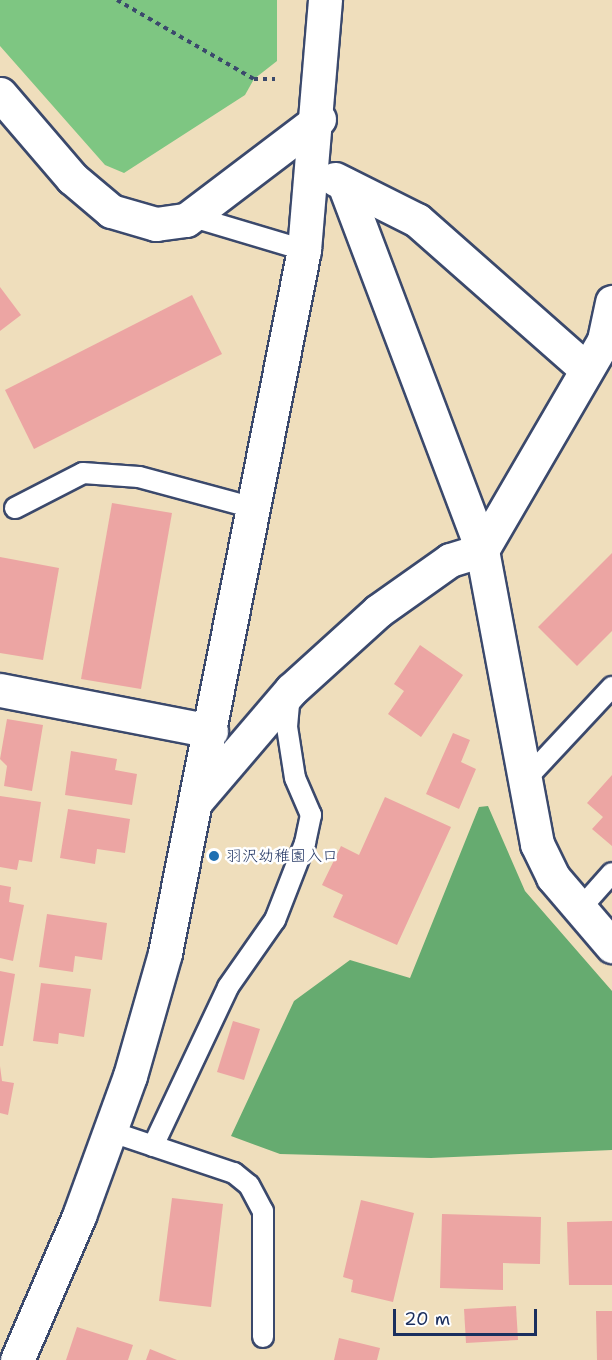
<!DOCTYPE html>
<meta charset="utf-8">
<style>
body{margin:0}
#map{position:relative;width:612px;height:1360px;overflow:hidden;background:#efdebc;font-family:"Shantell Sans","Klee One",sans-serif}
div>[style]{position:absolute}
.green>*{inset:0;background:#7ec682}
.forest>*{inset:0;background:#66ab70}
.building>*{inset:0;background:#eca5a3}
.path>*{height:4px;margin-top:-2px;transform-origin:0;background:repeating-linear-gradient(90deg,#3b496c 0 4.5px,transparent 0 9px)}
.roads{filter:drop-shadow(2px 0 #3b496c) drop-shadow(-2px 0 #3b496c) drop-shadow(0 2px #3b496c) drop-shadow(0 -2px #3b496c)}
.service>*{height:20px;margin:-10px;padding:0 10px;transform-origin:10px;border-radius:10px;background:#fff}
.minor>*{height:33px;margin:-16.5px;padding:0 16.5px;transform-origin:16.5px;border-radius:16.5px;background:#fff}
.tertiary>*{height:33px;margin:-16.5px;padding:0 16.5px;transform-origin:16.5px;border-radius:16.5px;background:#fff}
.dots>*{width:16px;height:16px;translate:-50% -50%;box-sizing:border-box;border:3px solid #fff;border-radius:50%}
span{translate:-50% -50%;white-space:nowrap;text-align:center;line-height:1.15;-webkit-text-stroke:5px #fff;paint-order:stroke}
.poi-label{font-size:16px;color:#1b2f5e}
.left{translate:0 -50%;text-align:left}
.scale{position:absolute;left:393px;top:1309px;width:144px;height:27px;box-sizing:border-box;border:3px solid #1b2f5e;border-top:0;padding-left:8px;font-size:18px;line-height:21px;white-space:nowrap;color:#1b2f5e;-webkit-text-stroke:4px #fff;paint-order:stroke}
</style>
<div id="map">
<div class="green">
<div style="clip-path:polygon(0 0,277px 0,277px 61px,254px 79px,245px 95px,124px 173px,105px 165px,0 46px)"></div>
</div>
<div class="forest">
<div style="clip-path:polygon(488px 806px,525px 891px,612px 991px,612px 1150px,431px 1158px,280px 1154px,231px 1136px,294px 1001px,350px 960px,410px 978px,479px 807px)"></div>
</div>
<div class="building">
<div style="clip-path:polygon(0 287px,21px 315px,0 331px)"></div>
<div style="clip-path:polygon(192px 295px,222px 354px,34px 449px,5px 390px)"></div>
<div style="clip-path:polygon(112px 503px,172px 513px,141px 689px,81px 679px)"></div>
<div style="clip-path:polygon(612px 553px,612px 631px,577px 666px,538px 627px)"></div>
<div style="clip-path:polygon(0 557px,59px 568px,43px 660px,0 653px)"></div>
<div style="clip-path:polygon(420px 645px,463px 675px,421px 737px,388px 714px,404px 691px,394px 684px)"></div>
<div style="clip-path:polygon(7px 719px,43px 725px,32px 791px,4px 786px,7px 766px,0 759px)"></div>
<div style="clip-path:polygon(453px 733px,470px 740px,461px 762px,476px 769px,459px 809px,426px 794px)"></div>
<div style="clip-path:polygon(71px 751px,117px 759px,115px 770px,137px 774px,132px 805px,65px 795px)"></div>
<div style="clip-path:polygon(612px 775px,612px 846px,592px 829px,603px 817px,587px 803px)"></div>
<div style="clip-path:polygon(0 796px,41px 802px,32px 862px,19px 860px,17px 870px,0 867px)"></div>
<div style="clip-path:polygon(385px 797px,451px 827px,397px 945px,333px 917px,343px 895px,322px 885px,341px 846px,359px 855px)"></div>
<div style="clip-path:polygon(68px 809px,130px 819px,125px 853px,97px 849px,95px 864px,60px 858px)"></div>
<div style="clip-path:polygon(0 885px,11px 887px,9px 902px,24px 905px,13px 961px,0 958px)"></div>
<div style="clip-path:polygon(47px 914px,107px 923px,102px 960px,75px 956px,73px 972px,39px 967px)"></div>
<div style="clip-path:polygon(0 971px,15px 974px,3px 1046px,0 1046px)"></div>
<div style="clip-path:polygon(41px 983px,91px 989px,84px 1037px,59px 1033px,58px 1044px,33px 1041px)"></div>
<div style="clip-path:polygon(233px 1021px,260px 1029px,244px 1080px,217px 1072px)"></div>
<div style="clip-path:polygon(0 1066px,2px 1081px,14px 1083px,8px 1115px,0 1113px)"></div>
<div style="clip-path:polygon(172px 1198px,223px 1204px,211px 1307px,159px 1301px)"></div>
<div style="clip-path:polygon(361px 1200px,414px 1213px,393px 1302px,351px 1292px,353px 1280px,343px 1277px)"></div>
<div style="clip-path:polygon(442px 1214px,541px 1217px,540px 1264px,503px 1263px,503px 1290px,440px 1288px)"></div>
<div style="clip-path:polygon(612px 1221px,612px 1285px,569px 1285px,567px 1222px)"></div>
<div style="clip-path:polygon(516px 1306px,518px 1340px,466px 1343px,464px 1309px)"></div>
<div style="clip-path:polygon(596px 1311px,612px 1311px,612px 1360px,597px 1360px)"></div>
<div style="clip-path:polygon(77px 1327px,133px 1345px,128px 1360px,66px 1360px)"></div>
<div style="clip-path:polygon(339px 1338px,380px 1348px,377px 1360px,334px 1360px)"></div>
<div style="clip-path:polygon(150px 1349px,177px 1360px,146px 1360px)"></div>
</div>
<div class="path">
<div style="left:117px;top:0;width:158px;rotate:30deg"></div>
<div style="left:254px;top:79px;width:21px"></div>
</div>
<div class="roads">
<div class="service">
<div style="left:190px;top:216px;width:119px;rotate:16.6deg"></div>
<div style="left:15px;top:508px;width:76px;rotate:-27.2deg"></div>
<div style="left:83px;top:473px;width:56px;rotate:4.1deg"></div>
<div style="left:139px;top:477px;width:119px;rotate:15.1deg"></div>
<div style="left:524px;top:781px;width:129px;rotate:-46.9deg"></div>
<div style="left:580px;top:909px;width:48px;rotate:-48.4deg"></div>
<div style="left:109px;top:1131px;width:132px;rotate:18.6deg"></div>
<div style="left:234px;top:1173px;width:19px;rotate:39deg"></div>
<div style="left:249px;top:1185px;width:30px;rotate:62deg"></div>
<div style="left:263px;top:1211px;width:126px;rotate:90deg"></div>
<div style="left:153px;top:1146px;width:176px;rotate:-64.7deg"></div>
<div style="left:228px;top:987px;width:82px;rotate:-55deg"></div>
<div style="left:275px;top:920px;width:83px;rotate:-68.7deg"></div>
<div style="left:305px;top:843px;width:29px;rotate:-78deg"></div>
<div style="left:311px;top:815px;width:40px;rotate:-113.4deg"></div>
<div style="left:295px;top:778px;width:52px;rotate:-98.9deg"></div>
<div style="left:287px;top:727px;width:32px;rotate:-85deg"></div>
</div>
<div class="minor">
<div style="left:0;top:94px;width:111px;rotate:49.4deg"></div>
<div style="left:72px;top:178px;width:51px;rotate:40.2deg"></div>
<div style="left:111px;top:211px;width:47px;rotate:16.1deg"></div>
<div style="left:156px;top:224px;width:30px;rotate:-8deg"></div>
<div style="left:186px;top:220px;width:167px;rotate:-37.2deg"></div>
<div style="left:335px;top:179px;width:92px;rotate:26.6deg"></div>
<div style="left:417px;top:220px;width:225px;rotate:41.4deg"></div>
<div style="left:344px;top:184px;width:391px;rotate:69.3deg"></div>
<div style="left:482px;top:550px;width:299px;rotate:79.4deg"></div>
<div style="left:537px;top:844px;width:37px;rotate:64deg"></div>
<div style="left:553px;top:877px;width:91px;rotate:49.5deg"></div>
<div style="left:0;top:690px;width:215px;rotate:11deg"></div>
<div style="left:197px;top:800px;width:145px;rotate:-49.5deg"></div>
<div style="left:291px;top:690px;width:118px;rotate:-42.2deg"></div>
<div style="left:378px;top:611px;width:88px;rotate:-35.3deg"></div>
<div style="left:450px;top:560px;width:34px;rotate:-17deg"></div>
<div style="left:482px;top:550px;width:243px;rotate:-59.8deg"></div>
<div style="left:604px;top:340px;width:39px;rotate:-78deg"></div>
</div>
<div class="tertiary">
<div style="left:17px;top:1360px;width:157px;rotate:-66.7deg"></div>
<div style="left:79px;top:1216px;width:149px;rotate:-70deg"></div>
<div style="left:130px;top:1076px;width:128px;rotate:-74.1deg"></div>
<div style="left:165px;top:953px;width:717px;rotate:-78.82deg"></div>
<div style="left:304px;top:250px;width:251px;rotate:-85.2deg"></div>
</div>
</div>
<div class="dots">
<div style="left:214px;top:856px;background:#1f6fb2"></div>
</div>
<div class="poi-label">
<span class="left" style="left:226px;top:856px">羽沢幼稚園入口</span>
</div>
<div class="scale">20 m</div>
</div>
